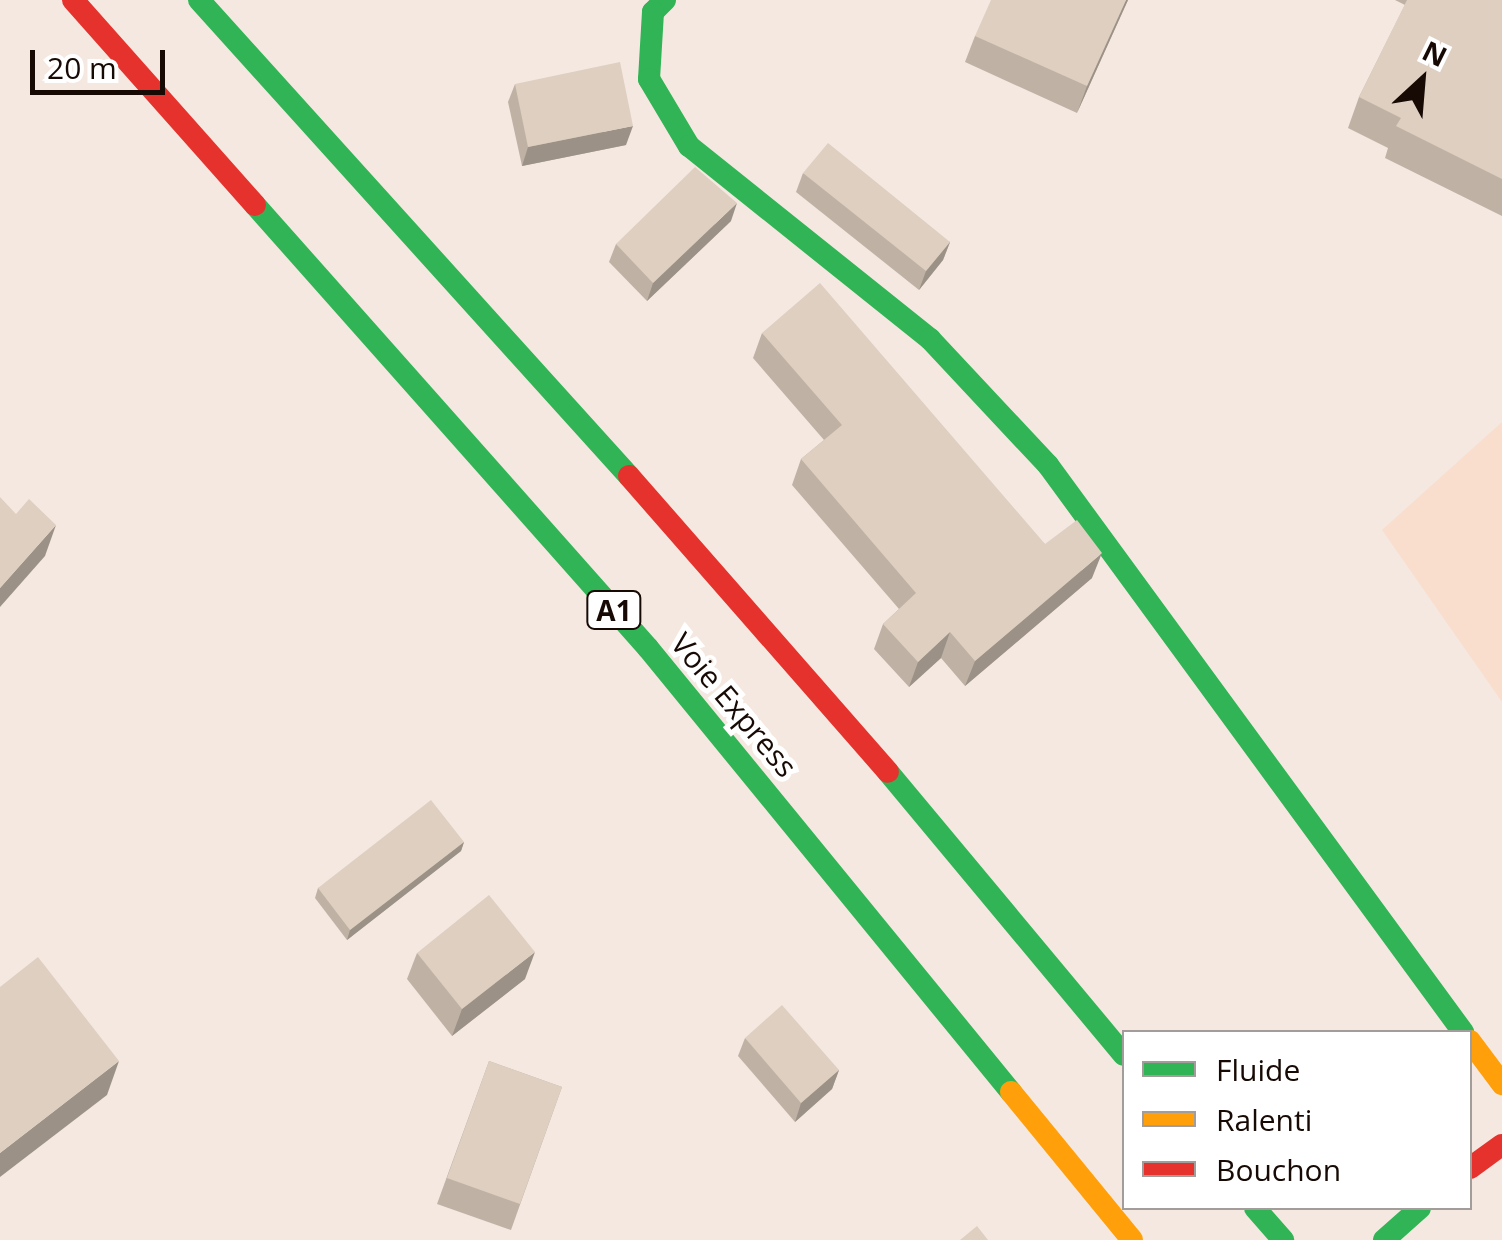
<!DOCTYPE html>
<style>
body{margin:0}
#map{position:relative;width:1502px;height:1240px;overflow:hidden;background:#f5e8e0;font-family:"Open Sans",sans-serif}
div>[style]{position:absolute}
.built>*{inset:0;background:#f9dece}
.fast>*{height:22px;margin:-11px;padding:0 11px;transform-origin:11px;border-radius:11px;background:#30b455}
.slow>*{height:22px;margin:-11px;padding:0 11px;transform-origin:11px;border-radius:11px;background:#ff9f0a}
.jam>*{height:22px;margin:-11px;padding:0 11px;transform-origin:11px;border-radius:11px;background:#e5322d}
.wall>*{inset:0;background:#bfb2a5}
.shaded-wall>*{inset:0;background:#9b9186}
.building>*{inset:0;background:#decfc0}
span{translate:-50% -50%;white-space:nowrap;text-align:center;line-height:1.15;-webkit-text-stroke:10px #fff;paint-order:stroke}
.shield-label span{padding:2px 8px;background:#fff;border:2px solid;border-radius:8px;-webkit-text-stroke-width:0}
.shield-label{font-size:28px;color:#170a04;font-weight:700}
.street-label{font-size:30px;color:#170a04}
.legend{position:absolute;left:1122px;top:1030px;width:350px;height:180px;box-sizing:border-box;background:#fff;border:2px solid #a29d9b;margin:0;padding:12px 18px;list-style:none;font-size:30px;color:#170a04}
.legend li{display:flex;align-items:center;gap:20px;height:50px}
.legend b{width:50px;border:2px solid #a29d9b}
.north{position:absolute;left:1372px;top:30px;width:100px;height:100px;-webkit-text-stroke:8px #fff;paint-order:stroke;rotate:26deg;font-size:28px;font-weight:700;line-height:40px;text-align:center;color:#170a04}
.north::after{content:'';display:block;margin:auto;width:35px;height:45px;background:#170a04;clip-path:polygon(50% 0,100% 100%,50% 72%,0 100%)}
.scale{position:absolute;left:30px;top:50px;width:135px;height:45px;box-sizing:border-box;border:5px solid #170a04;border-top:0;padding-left:12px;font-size:30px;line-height:35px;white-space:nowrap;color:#170a04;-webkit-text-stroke:8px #fff;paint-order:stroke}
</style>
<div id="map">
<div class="built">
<div style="clip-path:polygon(1502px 422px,1502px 702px,1382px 530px)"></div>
</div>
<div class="fast">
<div style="left:199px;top:0;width:641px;rotate:47.91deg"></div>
<div style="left:665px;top:0;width:17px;rotate:135deg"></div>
<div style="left:653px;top:12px;width:67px;rotate:93.4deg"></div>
<div style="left:649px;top:79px;width:78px;rotate:59.2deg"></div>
<div style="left:689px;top:146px;width:309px;rotate:38.7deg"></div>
<div style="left:930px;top:339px;width:173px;rotate:46.9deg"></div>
<div style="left:1048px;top:465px;width:703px;rotate:53.8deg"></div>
<div style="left:255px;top:205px;width:592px;rotate:48.42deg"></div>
<div style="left:648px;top:648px;width:574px;rotate:50.73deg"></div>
<div style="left:888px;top:772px;width:368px;rotate:50.2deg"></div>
<div style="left:1255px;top:1208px;width:43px;rotate:48.8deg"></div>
<div style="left:1384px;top:1240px;width:48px;rotate:-41.6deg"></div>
</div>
<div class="slow">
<div style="left:1470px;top:1041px;width:54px;rotate:53.3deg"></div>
<div style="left:1011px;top:1092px;width:191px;rotate:50.7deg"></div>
</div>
<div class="jam">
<div style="left:73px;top:0;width:274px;rotate:48.4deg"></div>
<div style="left:629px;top:476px;width:393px;rotate:48.8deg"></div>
<div style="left:1470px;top:1168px;width:39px;rotate:-36deg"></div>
</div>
<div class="wall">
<div style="clip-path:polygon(1128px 0,1077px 113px,965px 62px,975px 36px)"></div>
<div style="clip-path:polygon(1395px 0,1502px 0,1502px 216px,1385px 158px,1388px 148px,1348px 128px,1359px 97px,1405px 5px)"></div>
<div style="clip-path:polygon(515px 84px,626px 145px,522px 166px,508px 102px)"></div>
<div style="clip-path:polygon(803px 173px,950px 242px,943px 260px,919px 290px,796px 192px)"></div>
<div style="clip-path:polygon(731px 221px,647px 301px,609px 262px,616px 244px)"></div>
<div style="clip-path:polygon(762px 333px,1045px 544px,1092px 578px,965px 686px,941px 658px,909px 687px,874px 649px,883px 624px,899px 609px,792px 485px,801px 459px,824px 440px,753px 358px)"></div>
<div style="clip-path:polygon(464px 842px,461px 851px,347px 940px,315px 898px,318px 888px)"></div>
<div style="clip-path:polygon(417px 953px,525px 979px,452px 1036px,407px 979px)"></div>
<div style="clip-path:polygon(745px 1038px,839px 1070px,832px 1089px,795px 1122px,738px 1056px)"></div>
<div style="clip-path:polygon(489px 1061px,562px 1087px,511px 1230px,437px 1204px)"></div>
</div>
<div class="shaded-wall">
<div style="clip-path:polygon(1126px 0,1128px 0,1077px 113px,1087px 86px)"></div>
<div style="clip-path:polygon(633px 126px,626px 145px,522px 166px,528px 147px)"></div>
<div style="clip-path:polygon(737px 203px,731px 221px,647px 301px,653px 283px)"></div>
<div style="clip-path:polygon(950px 242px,943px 260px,919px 290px,926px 271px)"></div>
<div style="clip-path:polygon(56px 525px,45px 556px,0 607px,0 588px)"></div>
<div style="clip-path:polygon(1102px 553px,1092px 578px,965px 686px,975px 661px)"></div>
<div style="clip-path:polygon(950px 632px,941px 658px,909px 687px,918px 662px)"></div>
<div style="clip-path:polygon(464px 842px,461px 851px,347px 940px,350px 930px)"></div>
<div style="clip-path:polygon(535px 952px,525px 979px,452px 1036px,462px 1009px)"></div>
<div style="clip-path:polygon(119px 1061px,107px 1095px,0 1177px,0 1153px)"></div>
<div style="clip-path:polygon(839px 1070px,832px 1089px,795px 1122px,801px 1103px)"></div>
</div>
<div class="building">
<div style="clip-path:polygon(991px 0,1126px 0,1087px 86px,975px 36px)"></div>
<div style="clip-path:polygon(1407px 0,1502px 0,1502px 179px,1396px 126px,1401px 118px,1359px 97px)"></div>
<div style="clip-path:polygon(620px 62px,633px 126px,528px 147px,515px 84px)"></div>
<div style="clip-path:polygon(828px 143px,950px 242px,926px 271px,803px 173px)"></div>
<div style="clip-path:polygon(695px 167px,737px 203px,653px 283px,616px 244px)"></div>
<div style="clip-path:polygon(820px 283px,1045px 544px,1077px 520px,1102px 553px,975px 661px,950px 632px,918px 662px,883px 624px,916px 593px,801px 459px,842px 425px,762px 333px)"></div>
<div style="clip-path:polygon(0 497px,16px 514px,29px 499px,56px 525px,0 588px)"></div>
<div style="clip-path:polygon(431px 800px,464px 842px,350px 930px,318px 888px)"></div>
<div style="clip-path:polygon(489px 895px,535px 952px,462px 1009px,417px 953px)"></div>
<div style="clip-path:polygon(38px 957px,119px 1061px,0 1153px,0 987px)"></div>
<div style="clip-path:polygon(782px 1005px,839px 1070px,801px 1103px,745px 1038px)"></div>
<div style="clip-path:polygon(489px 1061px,562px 1087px,520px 1204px,447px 1178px)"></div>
<div style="clip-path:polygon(977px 1226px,988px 1240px,960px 1240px)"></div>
</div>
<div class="shield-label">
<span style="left:614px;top:610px">A1</span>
</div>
<div class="street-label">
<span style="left:734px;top:705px;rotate:50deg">Voie Express</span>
</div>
<ul class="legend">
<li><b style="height:12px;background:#30b455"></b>Fluide</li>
<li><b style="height:12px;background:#ff9f0a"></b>Ralenti</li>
<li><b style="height:12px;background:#e5322d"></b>Bouchon</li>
</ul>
<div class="north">N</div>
<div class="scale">20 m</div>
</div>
